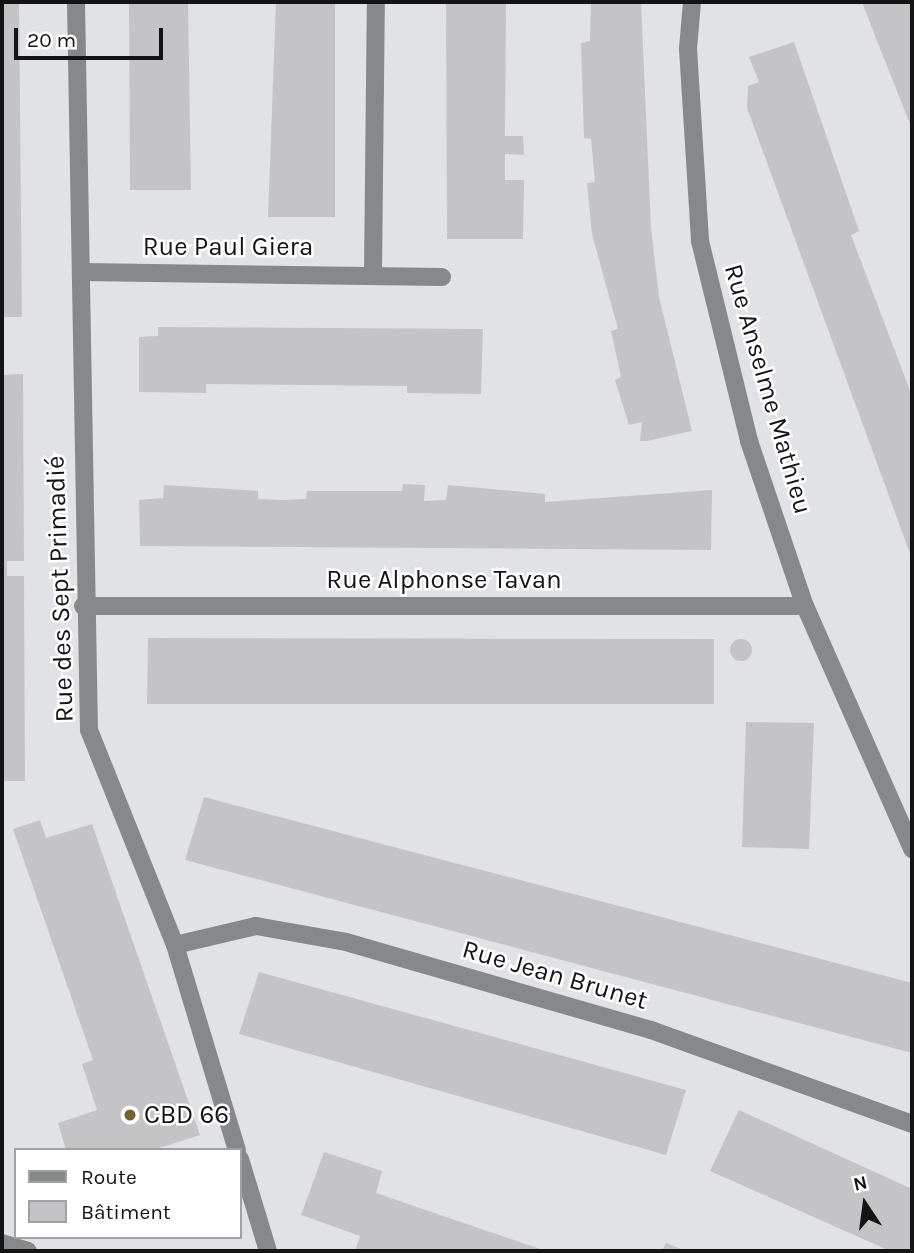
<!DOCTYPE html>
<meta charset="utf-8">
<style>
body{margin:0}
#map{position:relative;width:914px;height:1253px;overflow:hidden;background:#e1e2e5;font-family:Karla,sans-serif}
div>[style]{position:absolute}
.building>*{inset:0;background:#c4c4c7}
.round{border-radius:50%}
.minor>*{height:18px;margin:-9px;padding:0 9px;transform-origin:9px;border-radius:9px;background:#878889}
.tertiary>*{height:18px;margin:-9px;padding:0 9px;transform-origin:9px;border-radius:9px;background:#878889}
.dots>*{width:19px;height:19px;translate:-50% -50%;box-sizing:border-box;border:4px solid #fff;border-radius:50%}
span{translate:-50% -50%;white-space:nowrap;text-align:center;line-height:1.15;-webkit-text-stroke:5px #fff;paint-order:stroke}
.street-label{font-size:26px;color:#141415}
.poi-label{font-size:26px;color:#141415}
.left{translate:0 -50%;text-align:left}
.frame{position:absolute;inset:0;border:4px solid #141415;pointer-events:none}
.legend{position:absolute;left:14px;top:1148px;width:228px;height:91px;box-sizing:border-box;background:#fff;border:2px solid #a1a1a1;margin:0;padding:9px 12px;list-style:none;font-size:21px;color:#141415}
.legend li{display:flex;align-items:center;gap:14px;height:35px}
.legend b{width:35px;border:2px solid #a1a1a1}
.north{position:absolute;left:830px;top:1169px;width:70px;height:70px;-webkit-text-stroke:5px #fff;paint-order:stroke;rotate:347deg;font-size:19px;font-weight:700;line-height:28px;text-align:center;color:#141415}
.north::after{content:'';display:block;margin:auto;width:24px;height:32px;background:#141415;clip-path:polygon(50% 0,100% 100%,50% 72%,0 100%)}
.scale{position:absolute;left:14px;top:28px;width:149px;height:32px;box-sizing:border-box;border:4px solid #141415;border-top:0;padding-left:9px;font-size:21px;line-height:24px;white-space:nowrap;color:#141415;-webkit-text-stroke:5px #fff;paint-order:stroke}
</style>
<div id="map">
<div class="building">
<div style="clip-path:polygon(2px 2px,19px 2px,22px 317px,2px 317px)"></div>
<div style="clip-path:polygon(129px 2px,188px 2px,191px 190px,130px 190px)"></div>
<div style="clip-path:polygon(276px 2px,335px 2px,335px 217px,268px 217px)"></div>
<div style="clip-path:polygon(446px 2px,506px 2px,505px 136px,523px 136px,524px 155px,505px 154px,505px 180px,524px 180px,523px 239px,447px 239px)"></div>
<div style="clip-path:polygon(591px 2px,641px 2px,651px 228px,659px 297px,692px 431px,647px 441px,640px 441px,642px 422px,629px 425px,615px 380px,621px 377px,611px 331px,618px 329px,592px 234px,587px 183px,595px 182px,591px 139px,584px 138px,581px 43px,590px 41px)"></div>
<div style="clip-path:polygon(862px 2px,912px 2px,912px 129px,870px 23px)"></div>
<div style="clip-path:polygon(794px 42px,859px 231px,851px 235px,912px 396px,912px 559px,747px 108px,748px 86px,759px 82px,749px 57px)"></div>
<div style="clip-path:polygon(158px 327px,483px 329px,481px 394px,407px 393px,407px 386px,206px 384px,206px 393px,139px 392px,139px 337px,158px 336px)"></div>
<div style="clip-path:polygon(23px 374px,24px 561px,7px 561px,7px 576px,24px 576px,25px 781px,2px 781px,2px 375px)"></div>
<div style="clip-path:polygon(403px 484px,425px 485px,424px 501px,446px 500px,448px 485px,545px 494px,545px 502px,712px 490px,711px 550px,140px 546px,139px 500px,163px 498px,164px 485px,258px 491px,258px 499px,282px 500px,306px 499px,307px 491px,402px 491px)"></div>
<div style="clip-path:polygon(148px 638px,714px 639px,714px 704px,147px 704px)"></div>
<div class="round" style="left:730px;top:639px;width:22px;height:22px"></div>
<div style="clip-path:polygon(746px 722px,814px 723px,809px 849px,742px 847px)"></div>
<div style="clip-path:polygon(204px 797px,912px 983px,912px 1053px,185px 860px)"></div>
<div style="clip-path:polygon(40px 820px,46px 838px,92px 824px,200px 1135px,153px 1150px,66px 1150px,58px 1123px,97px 1110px,82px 1064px,93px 1060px,13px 829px)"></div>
<div style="clip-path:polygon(259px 972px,686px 1090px,666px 1155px,239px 1034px)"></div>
<div style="clip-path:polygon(739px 1110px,912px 1189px,912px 1251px,890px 1251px,710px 1171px)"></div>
<div style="clip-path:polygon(324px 1152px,382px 1171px,376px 1193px,546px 1251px,355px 1251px,360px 1236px,301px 1215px)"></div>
<div style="clip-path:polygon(666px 1243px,686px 1251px,662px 1251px)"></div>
</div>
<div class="minor">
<div style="left:76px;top:2px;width:728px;rotate:88.98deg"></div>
<div style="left:89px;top:730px;width:232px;rotate:68.2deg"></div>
<div style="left:175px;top:945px;width:214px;rotate:73.2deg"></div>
<div style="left:692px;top:2px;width:47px;rotate:94.9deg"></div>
<div style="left:688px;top:49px;width:192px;rotate:86.4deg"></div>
<div style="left:700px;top:241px;width:206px;rotate:76.2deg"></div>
<div style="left:749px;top:441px;width:174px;rotate:71.3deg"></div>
<div style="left:805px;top:606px;width:266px;rotate:66.2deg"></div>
<div style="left:82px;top:272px;width:360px;rotate:0.8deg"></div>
<div style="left:373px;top:274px;width:272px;rotate:-89.4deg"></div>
<div style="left:83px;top:606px;width:722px"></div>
<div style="left:175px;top:945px;width:83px;rotate:-13.2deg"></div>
<div style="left:256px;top:926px;width:91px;rotate:10.1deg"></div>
<div style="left:346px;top:942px;width:317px;rotate:16.1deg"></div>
<div style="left:651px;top:1030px;width:277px;rotate:19.8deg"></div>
<div style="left:240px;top:1159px;width:96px;rotate:73.1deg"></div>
</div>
<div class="tertiary">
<div style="left:2px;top:1243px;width:27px;rotate:17deg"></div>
</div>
<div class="dots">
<div style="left:130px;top:1115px;background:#726431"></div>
</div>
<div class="street-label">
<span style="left:228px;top:247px">Rue Paul Giera</span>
<span style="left:768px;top:389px;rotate:74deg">Rue Anselme Mathieu</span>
<span style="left:444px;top:580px">Rue Alphonse Tavan</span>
<span style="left:60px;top:589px;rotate:-92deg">Rue des Sept Primadié</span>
<span style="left:555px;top:975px;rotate:16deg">Rue Jean Brunet</span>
</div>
<div class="poi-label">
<span class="left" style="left:144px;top:1115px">CBD 66</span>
</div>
<div class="frame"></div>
<ul class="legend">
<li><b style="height:9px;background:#878889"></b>Route</li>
<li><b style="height:19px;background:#c4c4c7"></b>Bâtiment</li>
</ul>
<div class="north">N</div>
<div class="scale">20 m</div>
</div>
